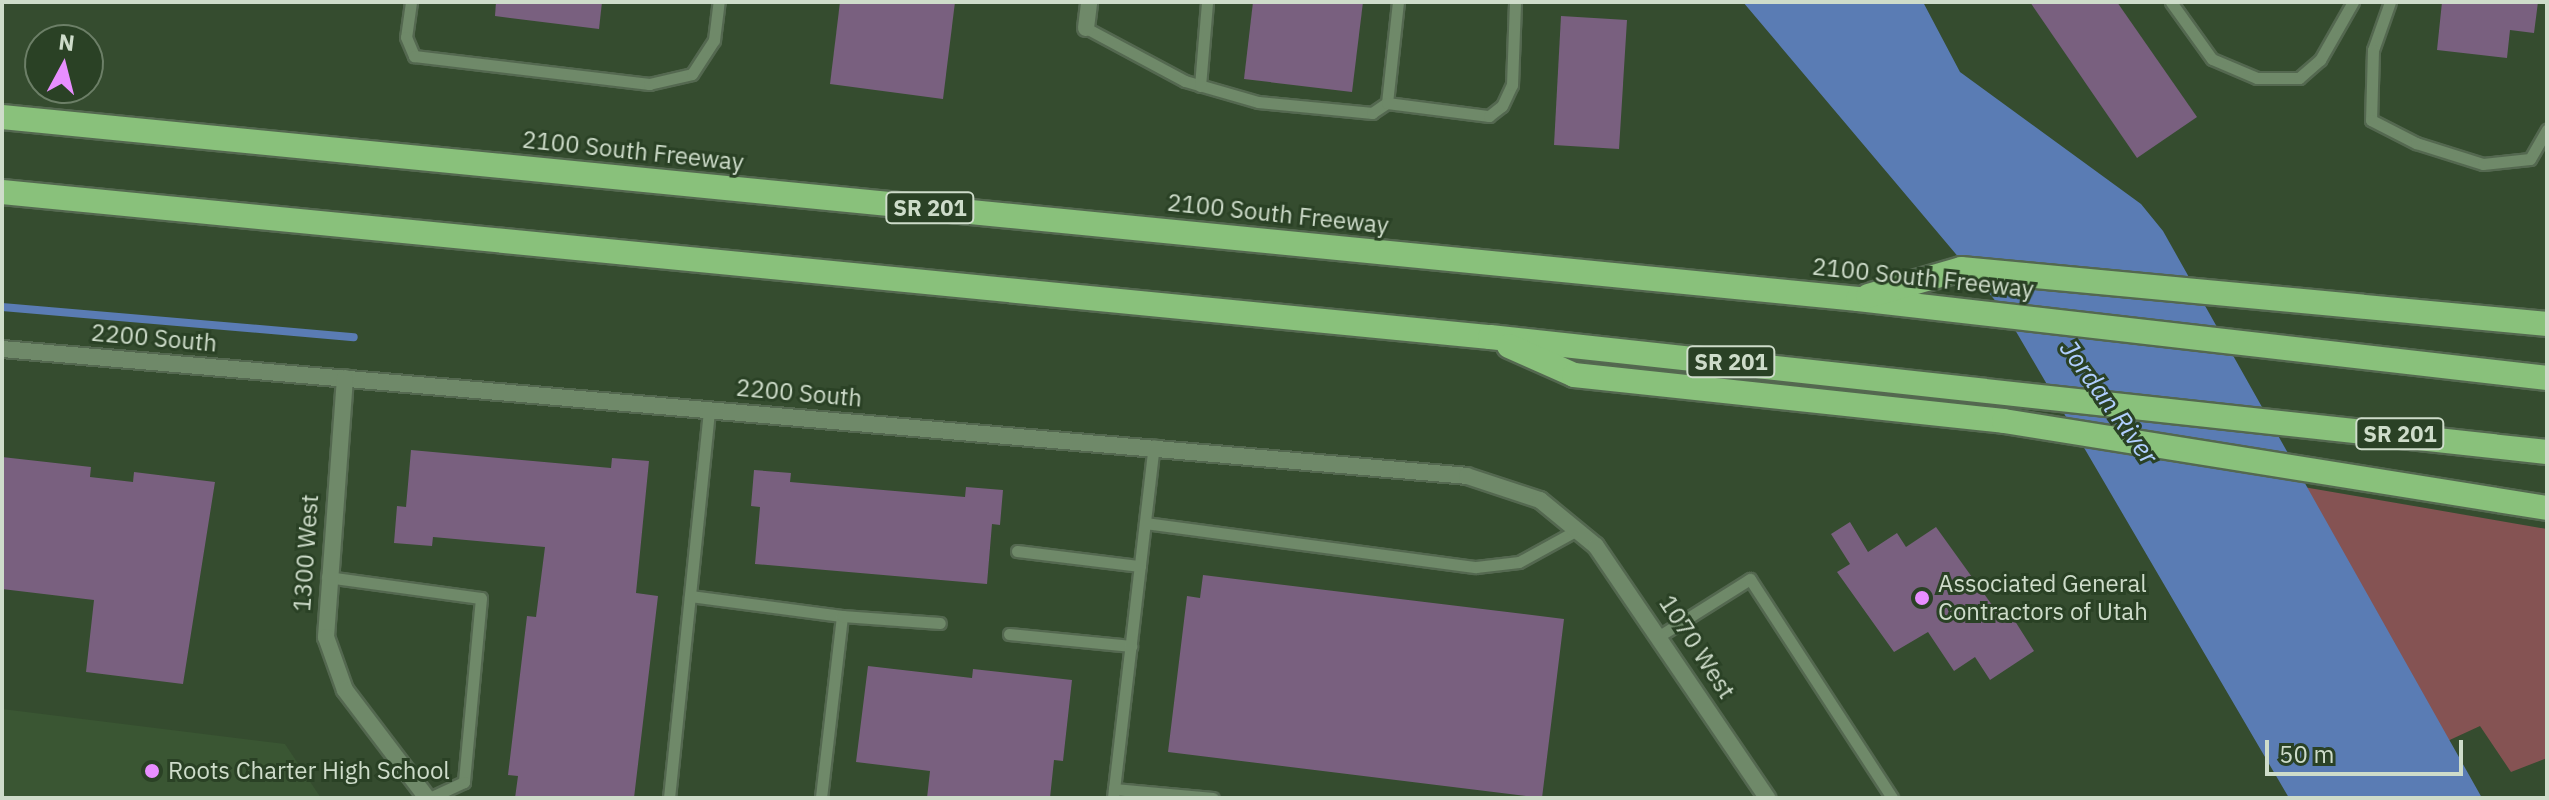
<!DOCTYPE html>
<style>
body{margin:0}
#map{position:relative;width:2549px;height:800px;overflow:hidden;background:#354c2f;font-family:"IBM Plex Sans",sans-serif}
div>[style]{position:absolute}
.built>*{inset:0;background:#3a5633}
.green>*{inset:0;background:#855353}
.water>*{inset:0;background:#5a7cb4}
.stream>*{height:8px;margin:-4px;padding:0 4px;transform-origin:4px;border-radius:4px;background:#5a7cb4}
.building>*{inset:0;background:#79607f}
.roads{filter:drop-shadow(2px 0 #546850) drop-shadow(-2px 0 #546850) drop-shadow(0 2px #546850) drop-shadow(0 -2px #546850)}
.service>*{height:11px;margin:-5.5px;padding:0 5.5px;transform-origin:5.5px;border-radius:5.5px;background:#6f8969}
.minor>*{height:16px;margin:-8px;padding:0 8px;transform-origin:8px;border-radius:8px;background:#6f8969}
.motorway>*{height:24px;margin:-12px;padding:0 12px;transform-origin:12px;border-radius:12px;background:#89c17b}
.dots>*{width:22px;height:22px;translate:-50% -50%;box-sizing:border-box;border:4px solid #2a4125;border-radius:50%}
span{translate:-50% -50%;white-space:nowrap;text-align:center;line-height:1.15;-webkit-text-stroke:6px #2a4125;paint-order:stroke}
.shield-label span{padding:2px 6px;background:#2a4125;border:2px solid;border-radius:6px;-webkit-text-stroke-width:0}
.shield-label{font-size:22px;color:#cedcca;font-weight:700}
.street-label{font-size:24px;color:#cedcca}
.poi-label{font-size:24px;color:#cedcca}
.left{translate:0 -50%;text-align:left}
.water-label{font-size:26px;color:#b0cefe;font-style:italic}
.frame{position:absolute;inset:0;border:4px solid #cedcca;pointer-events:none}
.north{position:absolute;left:24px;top:24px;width:80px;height:80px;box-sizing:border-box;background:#2a4125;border:2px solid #6c7f67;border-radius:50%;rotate:7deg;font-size:22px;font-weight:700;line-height:32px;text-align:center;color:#cedcca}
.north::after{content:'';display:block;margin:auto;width:28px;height:36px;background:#e88eff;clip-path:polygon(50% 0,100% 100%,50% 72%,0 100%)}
.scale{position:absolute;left:2265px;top:740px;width:198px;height:36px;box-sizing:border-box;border:4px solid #cedcca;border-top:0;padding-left:10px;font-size:24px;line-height:28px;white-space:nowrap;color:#cedcca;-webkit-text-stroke:6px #2a4125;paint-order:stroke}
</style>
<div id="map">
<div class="built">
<div style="clip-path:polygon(2px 709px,285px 744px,321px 798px,2px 798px)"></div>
</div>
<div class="green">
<div style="clip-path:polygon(2252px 478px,2547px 529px,2547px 758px,2511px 772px,2480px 726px,2441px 744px)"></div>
</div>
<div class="water">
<div style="clip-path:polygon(1743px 2px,1923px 2px,1960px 72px,2141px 204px,2163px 231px,2482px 798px,2289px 798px,2004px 311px)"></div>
</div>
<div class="stream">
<div style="left:2px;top:307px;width:353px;rotate:4.9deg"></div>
</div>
<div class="building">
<div style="clip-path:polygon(496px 2px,602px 2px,599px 29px,495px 16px)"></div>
<div style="clip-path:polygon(840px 2px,955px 2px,943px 99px,830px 84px)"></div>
<div style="clip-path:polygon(1253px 2px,1363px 2px,1352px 92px,1244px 79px)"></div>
<div style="clip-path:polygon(2030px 2px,2117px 2px,2197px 117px,2137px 158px)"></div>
<div style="clip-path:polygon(2442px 2px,2538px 2px,2534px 33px,2510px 30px,2507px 58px,2437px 50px)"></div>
<div style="clip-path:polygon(1561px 16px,1627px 20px,1619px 149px,1554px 145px)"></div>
<div style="clip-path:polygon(411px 450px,611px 468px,612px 458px,649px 461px,636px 593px,658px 596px,634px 798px,515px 798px,518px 776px,508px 775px,527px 616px,536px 617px,545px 547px,433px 537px,432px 546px,394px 543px,397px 506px,406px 507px)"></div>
<div style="clip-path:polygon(2px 457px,91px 467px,90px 477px,133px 482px,134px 472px,215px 482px,183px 684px,86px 672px,94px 600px,2px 589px)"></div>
<div style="clip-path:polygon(754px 470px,791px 473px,790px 482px,965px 497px,966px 487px,1003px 490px,1000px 525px,992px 524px,987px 584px,755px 564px,760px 507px,751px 506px)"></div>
<div style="clip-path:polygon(1850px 522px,1868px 552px,1897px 533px,1906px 547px,1936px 527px,2005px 623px,2013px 618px,2034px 651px,1990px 680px,1975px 657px,1954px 671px,1928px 632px,1894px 652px,1837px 572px,1850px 564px,1831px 534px)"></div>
<div style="clip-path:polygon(1203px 575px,1564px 619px,1542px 798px,1168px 752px,1187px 596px,1200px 598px)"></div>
<div style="clip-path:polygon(868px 666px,972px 678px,973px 669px,1072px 680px,1063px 761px,1054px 760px,1050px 798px,927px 798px,930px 771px,856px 762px)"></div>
</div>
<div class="roads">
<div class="service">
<div style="left:411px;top:2px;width:35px;rotate:98deg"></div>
<div style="left:406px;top:37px;width:21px;rotate:67deg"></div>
<div style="left:414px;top:56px;width:237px;rotate:6.8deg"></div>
<div style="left:649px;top:84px;width:44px;rotate:-13.1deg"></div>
<div style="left:692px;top:74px;width:40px;rotate:-57.1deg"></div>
<div style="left:714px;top:40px;width:38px;rotate:-83deg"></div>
<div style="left:2171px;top:2px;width:70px;rotate:54.3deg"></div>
<div style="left:2212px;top:59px;width:49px;rotate:22.9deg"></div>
<div style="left:2257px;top:78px;width:42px"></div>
<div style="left:2299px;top:78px;width:28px;rotate:-41deg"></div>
<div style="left:2320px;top:60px;width:67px;rotate:-60.4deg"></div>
<div style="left:2390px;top:2px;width:51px;rotate:109.5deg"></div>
<div style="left:2373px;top:50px;width:70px;rotate:91.6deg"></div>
<div style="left:2371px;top:120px;width:51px;rotate:27.1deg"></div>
<div style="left:2416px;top:143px;width:70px;rotate:17.4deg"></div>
<div style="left:2483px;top:164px;width:47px;rotate:-6.1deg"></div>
<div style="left:2530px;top:159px;width:34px;rotate:-60deg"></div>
<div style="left:1086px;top:28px;width:112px;rotate:28.2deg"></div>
<div style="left:1185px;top:81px;width:76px;rotate:16deg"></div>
<div style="left:1258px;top:102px;width:115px;rotate:5.5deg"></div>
<div style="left:1372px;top:113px;width:18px;rotate:-34deg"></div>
<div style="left:1387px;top:103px;width:102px;rotate:-83.8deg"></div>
<div style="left:1200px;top:86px;width:84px;rotate:-85.2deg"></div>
<div style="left:1387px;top:103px;width:103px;rotate:7.3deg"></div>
<div style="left:1489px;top:116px;width:16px;rotate:-38deg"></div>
<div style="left:1502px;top:106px;width:23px;rotate:-65deg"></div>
<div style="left:1512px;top:85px;width:83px;rotate:-87.9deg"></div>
<div style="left:1145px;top:523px;width:334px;rotate:7.6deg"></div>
<div style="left:1476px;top:567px;width:43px;rotate:-6.6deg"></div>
<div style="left:1519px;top:562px;width:68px;rotate:-28.8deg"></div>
<div style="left:1017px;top:551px;width:124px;rotate:7deg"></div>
<div style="left:327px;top:577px;width:155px;rotate:7.8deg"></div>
<div style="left:481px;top:598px;width:185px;rotate:95.3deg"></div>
<div style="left:464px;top:782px;width:38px;rotate:155deg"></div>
<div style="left:690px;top:596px;width:153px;rotate:7.5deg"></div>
<div style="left:842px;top:616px;width:183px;rotate:96.6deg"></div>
<div style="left:842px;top:616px;width:98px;rotate:4.1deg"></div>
<div style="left:1009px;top:634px;width:123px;rotate:5.6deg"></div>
<div style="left:1661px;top:635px;width:105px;rotate:-32.2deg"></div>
<div style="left:1750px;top:579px;width:261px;rotate:57deg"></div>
<div style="left:1114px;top:789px;width:99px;rotate:5.2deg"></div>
<div style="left:669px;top:798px;width:391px;rotate:-84.1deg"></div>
<div style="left:1113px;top:798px;width:355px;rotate:-83.4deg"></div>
</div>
<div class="minor">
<div style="left:1086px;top:28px;width:26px;rotate:-83deg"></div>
<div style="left:2px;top:349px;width:1470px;rotate:4.95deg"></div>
<div style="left:1467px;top:476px;width:77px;rotate:18.2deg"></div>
<div style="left:1540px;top:500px;width:72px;rotate:39.4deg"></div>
<div style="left:1596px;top:546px;width:305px;rotate:55.8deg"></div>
<div style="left:345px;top:378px;width:260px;rotate:94.2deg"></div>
<div style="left:326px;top:637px;width:56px;rotate:70.3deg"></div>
<div style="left:345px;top:690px;width:136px;rotate:52.8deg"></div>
</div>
<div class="motorway">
<div style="left:2px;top:117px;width:1865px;rotate:5.6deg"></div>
<div style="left:1858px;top:299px;width:694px;rotate:6.54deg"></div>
<div style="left:2px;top:192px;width:1495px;rotate:5.57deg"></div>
<div style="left:1490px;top:337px;width:1063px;rotate:6.21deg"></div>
<div style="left:1868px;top:296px;width:97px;rotate:-16.2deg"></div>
<div style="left:1961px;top:269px;width:589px;rotate:5.36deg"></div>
<div style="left:1509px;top:346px;width:71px;rotate:24deg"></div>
<div style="left:1574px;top:375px;width:432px;rotate:6.1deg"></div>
<div style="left:2004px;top:421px;width:550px;rotate:9.1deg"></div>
</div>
</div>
<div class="dots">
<div style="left:1922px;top:598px;background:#e88eff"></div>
<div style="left:152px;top:771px;background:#e88eff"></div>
</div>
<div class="shield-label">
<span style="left:930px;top:208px">SR 201</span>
<span style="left:1731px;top:362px">SR 201</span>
<span style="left:2400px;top:434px">SR 201</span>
</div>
<div class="street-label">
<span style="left:633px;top:151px;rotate:6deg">2100 South Freeway</span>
<span style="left:1278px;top:214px;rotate:6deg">2100 South Freeway</span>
<span style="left:1923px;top:278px;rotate:6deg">2100 South Freeway</span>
<span style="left:154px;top:338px;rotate:5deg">2200 South</span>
<span style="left:799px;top:393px;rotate:5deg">2200 South</span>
<span style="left:306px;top:553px;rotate:-86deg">1300 West</span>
<span style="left:1697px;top:647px;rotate:57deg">1070 West</span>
</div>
<div class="poi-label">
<span class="left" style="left:1938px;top:598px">Associated General<br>Contractors of Utah</span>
<span class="left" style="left:168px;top:771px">Roots Charter High School</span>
</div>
<div class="water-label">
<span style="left:2109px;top:402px;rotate:54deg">Jordan River</span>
</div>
<div class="frame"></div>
<div class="north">N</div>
<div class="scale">50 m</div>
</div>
